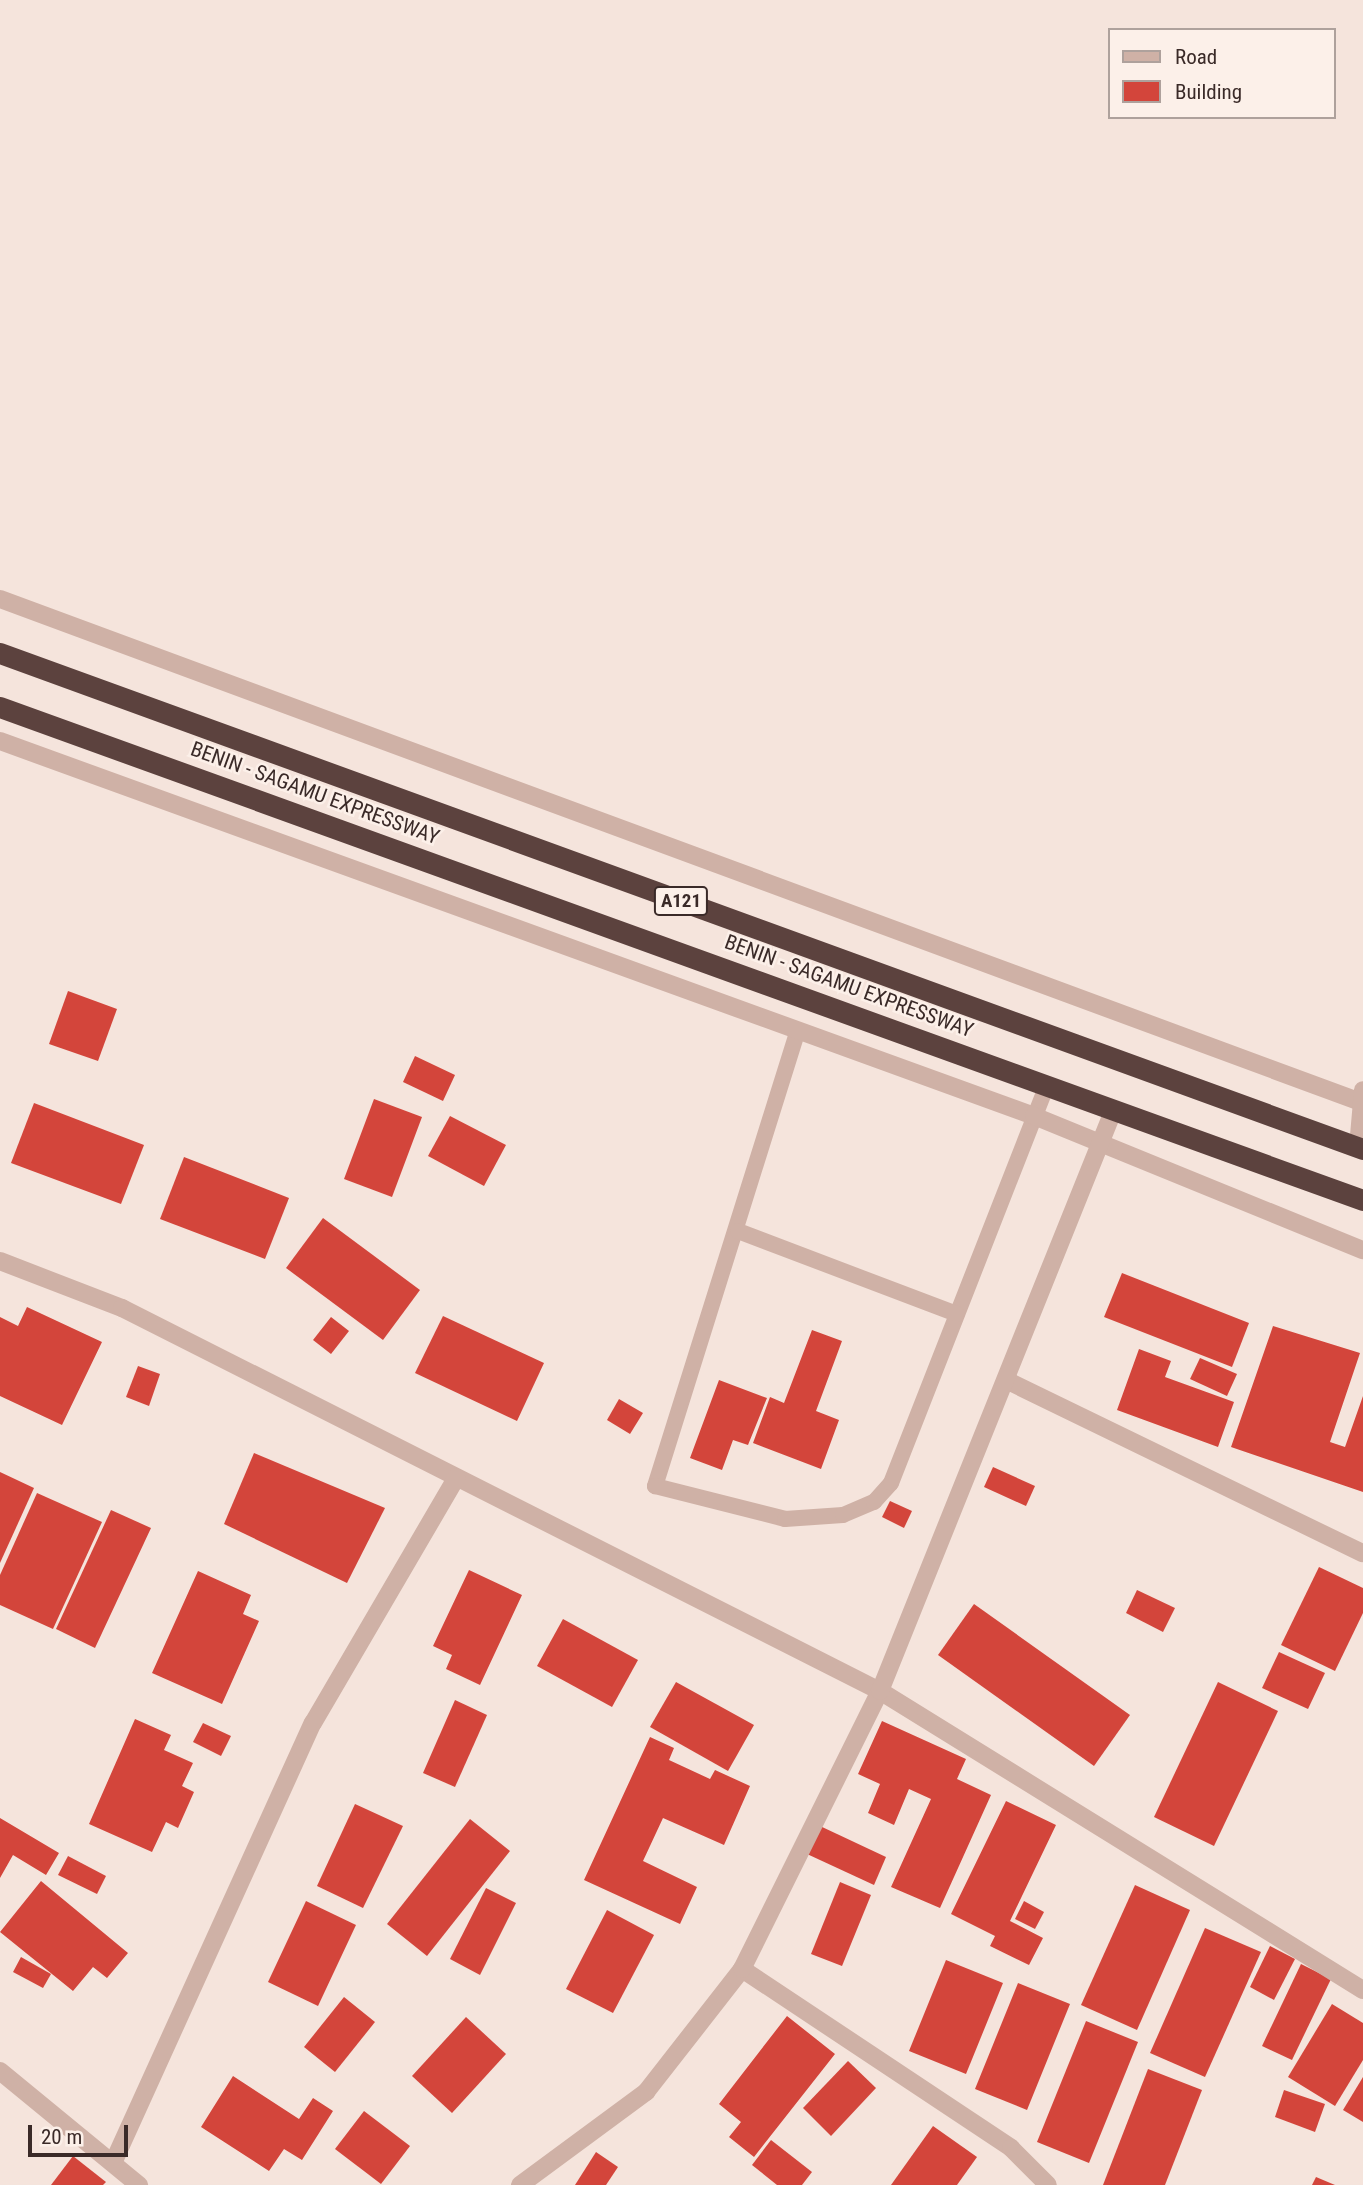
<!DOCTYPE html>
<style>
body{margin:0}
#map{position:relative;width:1363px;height:2185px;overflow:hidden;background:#f5e4dc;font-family:"Roboto Condensed",sans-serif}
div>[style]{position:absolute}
.building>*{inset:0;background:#d3453b}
.lane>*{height:16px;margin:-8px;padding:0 8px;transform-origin:8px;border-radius:8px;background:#cfb1a6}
.street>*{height:18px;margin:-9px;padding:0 9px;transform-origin:9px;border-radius:9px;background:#cfb1a6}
.highway>*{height:21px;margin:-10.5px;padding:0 10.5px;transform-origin:10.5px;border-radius:10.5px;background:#5c423e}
span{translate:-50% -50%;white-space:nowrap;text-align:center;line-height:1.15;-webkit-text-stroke:5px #fcf0e9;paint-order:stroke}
.shield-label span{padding:2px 5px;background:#fcf0e9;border:2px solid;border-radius:5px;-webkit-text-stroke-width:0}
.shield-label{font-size:19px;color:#3a2a28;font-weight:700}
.street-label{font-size:21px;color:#3a2a28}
.legend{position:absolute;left:1108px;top:28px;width:228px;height:91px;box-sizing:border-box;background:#fcf0e9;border:2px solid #aea19c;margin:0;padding:9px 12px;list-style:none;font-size:21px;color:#3a2a28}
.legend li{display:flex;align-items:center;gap:14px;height:35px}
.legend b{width:35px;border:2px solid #aea19c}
.scale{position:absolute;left:28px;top:2125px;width:100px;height:32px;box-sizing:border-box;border:4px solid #3a2a28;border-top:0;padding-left:9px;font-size:21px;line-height:24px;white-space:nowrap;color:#3a2a28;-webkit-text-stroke:5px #fcf0e9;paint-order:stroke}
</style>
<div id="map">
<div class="building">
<div style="clip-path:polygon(68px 991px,117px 1009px,98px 1061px,49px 1044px)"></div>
<div style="clip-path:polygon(415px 1056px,455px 1075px,443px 1101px,403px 1082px)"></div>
<div style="clip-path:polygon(374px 1099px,422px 1117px,392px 1197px,344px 1179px)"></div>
<div style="clip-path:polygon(34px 1103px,144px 1145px,121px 1204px,11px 1163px)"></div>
<div style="clip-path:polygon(450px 1116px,506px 1145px,484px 1186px,428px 1156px)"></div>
<div style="clip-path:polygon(184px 1157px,289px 1198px,265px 1259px,160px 1219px)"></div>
<div style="clip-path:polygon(323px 1218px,420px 1290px,383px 1340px,286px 1268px)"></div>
<div style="clip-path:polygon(1122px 1273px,1249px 1323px,1232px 1367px,1104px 1317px)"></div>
<div style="clip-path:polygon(27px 1307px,102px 1342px,62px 1425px,0 1396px,0 1317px,18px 1326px)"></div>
<div style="clip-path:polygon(443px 1316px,544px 1363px,517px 1421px,415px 1373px)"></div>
<div style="clip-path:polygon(331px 1317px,349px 1331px,331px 1354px,313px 1340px)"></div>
<div style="clip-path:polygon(1273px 1326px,1360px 1353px,1330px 1442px,1345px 1447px,1363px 1396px,1363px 1492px,1231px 1447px)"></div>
<div style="clip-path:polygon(812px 1330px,842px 1341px,816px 1411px,839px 1420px,821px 1469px,753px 1443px,770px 1397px,784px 1403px)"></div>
<div style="clip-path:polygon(1139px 1349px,1171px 1361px,1165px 1377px,1234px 1402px,1218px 1447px,1117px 1410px)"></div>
<div style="clip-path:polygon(1200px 1358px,1237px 1374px,1227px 1396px,1190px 1379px)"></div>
<div style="clip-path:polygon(138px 1366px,160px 1374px,149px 1406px,126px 1397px)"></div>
<div style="clip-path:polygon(719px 1380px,767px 1398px,748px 1445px,733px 1440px,722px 1470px,690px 1458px)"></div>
<div style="clip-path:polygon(619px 1399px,643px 1413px,630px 1434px,607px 1420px)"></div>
<div style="clip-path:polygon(254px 1453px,385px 1508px,347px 1583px,224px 1524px)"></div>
<div style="clip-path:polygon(993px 1467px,1035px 1486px,1026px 1506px,984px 1487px)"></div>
<div style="clip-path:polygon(0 1472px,34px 1488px,0 1563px)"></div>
<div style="clip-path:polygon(37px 1493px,102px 1522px,53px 1629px,0 1605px,0 1575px)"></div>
<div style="clip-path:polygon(890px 1501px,912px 1511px,904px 1528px,882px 1517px)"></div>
<div style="clip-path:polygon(111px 1510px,151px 1528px,95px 1648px,56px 1629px)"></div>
<div style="clip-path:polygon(1319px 1567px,1363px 1588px,1363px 1613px,1335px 1671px,1281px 1645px)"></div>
<div style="clip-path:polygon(469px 1570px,522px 1595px,480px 1685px,446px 1669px,452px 1655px,433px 1646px)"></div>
<div style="clip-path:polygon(198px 1571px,251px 1595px,243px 1614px,259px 1621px,222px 1704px,152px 1673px)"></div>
<div style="clip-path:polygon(1137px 1590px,1175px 1608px,1163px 1632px,1126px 1613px)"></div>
<div style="clip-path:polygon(974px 1604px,1130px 1715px,1094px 1766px,938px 1655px)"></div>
<div style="clip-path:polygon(563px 1619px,638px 1660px,612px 1707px,537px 1666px)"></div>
<div style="clip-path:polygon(1279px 1652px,1325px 1673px,1308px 1709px,1262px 1688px)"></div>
<div style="clip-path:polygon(676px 1682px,754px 1725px,728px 1771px,650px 1727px)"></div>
<div style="clip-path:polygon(1218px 1682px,1278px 1711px,1214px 1846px,1154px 1817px)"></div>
<div style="clip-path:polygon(455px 1700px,487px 1715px,455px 1787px,423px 1773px)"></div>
<div style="clip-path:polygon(135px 1719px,171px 1735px,164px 1750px,193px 1763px,182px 1786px,194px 1792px,178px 1828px,166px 1822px,152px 1852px,89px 1824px)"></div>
<div style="clip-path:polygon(882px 1721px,966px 1759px,957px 1779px,991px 1795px,940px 1908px,891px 1887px,931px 1799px,909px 1789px,894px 1825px,868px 1813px,880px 1784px,858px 1774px)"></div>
<div style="clip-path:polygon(203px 1723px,231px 1736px,221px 1756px,193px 1742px)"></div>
<div style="clip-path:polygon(650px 1737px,674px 1748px,669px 1760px,710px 1779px,715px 1770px,750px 1786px,724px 1845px,663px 1818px,643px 1861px,697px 1887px,680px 1924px,584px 1880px)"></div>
<div style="clip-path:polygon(1006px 1801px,1056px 1825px,1010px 1921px,1043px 1938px,1029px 1965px,990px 1946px,995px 1936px,951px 1914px)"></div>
<div style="clip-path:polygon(355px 1804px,403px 1826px,363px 1908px,317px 1886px)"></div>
<div style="clip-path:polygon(0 1818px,59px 1853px,46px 1875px,13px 1855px,0 1878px)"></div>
<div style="clip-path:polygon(470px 1819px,510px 1851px,427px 1956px,387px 1924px)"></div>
<div style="clip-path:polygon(820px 1826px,886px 1857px,874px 1885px,807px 1854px)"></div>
<div style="clip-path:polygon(68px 1856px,106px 1876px,97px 1894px,58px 1875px)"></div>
<div style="clip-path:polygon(41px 1881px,128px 1953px,107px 1978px,93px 1967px,73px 1991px,0 1932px)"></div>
<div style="clip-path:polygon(840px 1882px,871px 1895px,842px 1966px,811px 1954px)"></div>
<div style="clip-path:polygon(1135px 1885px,1190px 1910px,1137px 2030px,1081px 2005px)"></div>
<div style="clip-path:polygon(486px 1888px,516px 1903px,480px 1975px,450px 1959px)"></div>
<div style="clip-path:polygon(306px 1901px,356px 1925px,318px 2006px,268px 1982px)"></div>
<div style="clip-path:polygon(1024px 1901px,1044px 1912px,1035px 1929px,1015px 1919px)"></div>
<div style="clip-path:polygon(607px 1910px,654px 1935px,613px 2013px,566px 1989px)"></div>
<div style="clip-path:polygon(1205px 1928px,1261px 1952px,1205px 2077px,1150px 2053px)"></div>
<div style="clip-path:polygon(1270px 1946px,1295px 1959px,1274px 2000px,1250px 1987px)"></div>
<div style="clip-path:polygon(21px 1957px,51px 1974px,43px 1988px,13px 1972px)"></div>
<div style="clip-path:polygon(946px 1960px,1003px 1983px,966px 2074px,909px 2051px)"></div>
<div style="clip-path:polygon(1301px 1964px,1331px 1979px,1292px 2060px,1262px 2046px)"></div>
<div style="clip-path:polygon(1018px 1983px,1070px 2004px,1027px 2110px,975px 2089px)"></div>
<div style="clip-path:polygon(344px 1997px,375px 2022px,335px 2072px,304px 2047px)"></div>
<div style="clip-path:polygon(1332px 2004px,1363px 2023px,1363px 2060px,1335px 2106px,1288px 2077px)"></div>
<div style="clip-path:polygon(787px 2016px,835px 2054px,754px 2157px,729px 2137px,741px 2122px,719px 2104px)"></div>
<div style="clip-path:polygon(466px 2017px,506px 2054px,452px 2113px,412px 2076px)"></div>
<div style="clip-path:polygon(1086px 2021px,1138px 2042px,1089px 2163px,1037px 2142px)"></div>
<div style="clip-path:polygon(848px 2061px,876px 2088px,831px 2136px,803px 2108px)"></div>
<div style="clip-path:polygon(1148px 2069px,1202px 2090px,1165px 2185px,1103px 2185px)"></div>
<div style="clip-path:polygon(233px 2076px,299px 2119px,313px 2098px,333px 2111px,302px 2160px,284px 2149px,269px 2171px,201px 2127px)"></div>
<div style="clip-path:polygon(1363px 2077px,1363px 2122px,1343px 2110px)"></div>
<div style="clip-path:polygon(1284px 2090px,1325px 2104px,1315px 2132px,1275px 2117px)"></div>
<div style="clip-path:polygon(364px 2111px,410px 2146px,381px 2184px,335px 2149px)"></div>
<div style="clip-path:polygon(933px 2126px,977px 2157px,957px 2185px,891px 2185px)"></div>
<div style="clip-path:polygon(771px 2140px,812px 2172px,802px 2185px,777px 2185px,752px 2165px)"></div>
<div style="clip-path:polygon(596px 2152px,618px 2167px,606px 2185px,575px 2185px)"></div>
<div style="clip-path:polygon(73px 2156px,106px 2182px,103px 2185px,51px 2185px)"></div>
<div style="clip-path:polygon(1316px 2177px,1335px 2185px,1312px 2185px)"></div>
</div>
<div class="lane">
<div style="left:797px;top:1033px;width:475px;rotate:107.4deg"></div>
<div style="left:655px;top:1486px;width:134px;rotate:14.2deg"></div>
<div style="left:785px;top:1519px;width:58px;rotate:-3.9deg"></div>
<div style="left:843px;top:1515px;width:34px;rotate:-23deg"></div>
<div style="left:874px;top:1502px;width:25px;rotate:-48deg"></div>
<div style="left:891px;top:1483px;width:428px;rotate:-68.6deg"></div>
<div style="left:738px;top:1231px;width:234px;rotate:20.8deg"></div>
</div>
<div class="street">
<div style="left:0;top:599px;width:1453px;rotate:20.29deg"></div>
<div style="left:0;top:741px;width:1100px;rotate:19.93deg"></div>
<div style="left:1034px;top:1116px;width:355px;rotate:22.2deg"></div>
<div style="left:1358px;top:1147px;width:57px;rotate:-85deg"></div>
<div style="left:0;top:1261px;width:131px;rotate:21.1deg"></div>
<div style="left:122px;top:1308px;width:849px;rotate:26.81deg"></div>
<div style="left:880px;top:1691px;width:568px;rotate:31.76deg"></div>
<div style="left:1008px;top:1381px;width:394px;rotate:25.9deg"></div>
<div style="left:742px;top:1969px;width:323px;rotate:33.6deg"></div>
<div style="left:1011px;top:2148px;width:52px;rotate:45deg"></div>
<div style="left:0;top:2071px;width:180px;rotate:39.4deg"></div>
<div style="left:113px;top:2163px;width:483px;rotate:-65.6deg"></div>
<div style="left:313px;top:1723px;width:284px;rotate:-59.7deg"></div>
<div style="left:520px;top:2185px;width:157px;rotate:-36.4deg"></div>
<div style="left:646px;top:2092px;width:156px;rotate:-52deg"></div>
<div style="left:742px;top:1969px;width:310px;rotate:-63.6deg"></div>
<div style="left:880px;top:1691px;width:627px;rotate:-68.1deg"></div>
</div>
<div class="highway">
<div style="left:0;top:653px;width:1450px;rotate:20deg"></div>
<div style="left:0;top:707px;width:1449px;rotate:19.89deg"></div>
</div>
<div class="shield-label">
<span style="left:681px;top:901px">A121</span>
</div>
<div class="street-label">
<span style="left:315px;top:793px;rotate:20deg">BENIN - SAGAMU EXPRESSWAY</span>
<span style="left:849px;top:986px;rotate:20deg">BENIN - SAGAMU EXPRESSWAY</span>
</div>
<ul class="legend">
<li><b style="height:9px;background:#cfb1a6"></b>Road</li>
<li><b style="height:19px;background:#d3453b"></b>Building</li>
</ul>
<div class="scale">20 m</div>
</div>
